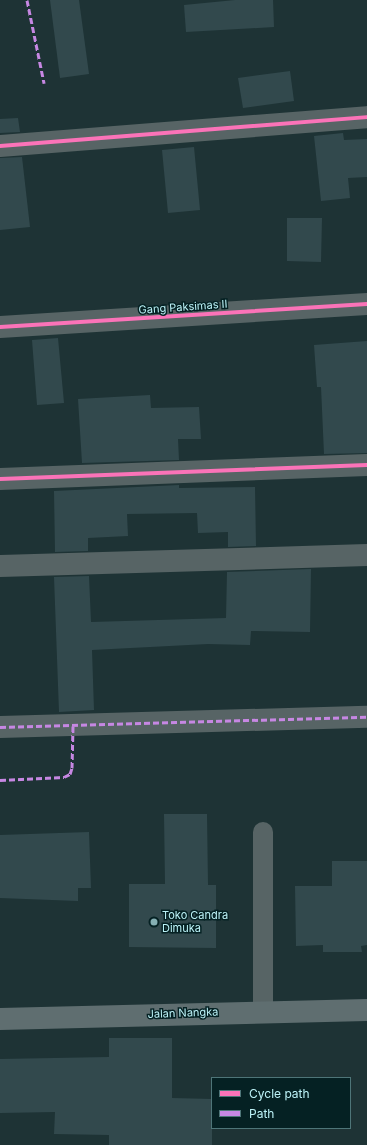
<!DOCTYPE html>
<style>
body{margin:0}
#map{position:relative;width:367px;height:1145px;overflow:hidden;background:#1e3335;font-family:Inter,sans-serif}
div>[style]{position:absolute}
.building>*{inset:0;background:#32494d}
.lane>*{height:20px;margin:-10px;padding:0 10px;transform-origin:10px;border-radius:10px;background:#576465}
.street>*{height:22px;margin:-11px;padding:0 11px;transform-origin:11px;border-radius:11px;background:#576465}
.secondary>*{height:22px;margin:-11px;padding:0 11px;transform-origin:11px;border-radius:11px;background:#5f6e70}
.quiet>*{height:3px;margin-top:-1.5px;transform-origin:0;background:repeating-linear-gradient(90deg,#c787e3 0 6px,transparent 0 9px)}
.cycleway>*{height:4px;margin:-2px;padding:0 2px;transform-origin:2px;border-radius:2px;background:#fb73b8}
.dots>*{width:11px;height:11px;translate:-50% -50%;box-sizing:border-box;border:2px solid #052123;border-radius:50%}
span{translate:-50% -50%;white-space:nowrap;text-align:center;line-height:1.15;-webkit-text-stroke:3px #052123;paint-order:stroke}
.street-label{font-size:11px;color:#bcf2f7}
.poi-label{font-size:11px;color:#bcf2f7}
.left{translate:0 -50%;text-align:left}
.legend{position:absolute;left:211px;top:1077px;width:140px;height:52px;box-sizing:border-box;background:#052123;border:1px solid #4e7578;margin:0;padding:5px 7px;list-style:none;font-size:12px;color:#bcf2f7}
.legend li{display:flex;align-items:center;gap:8px;height:20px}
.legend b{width:20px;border:1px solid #4e7578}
</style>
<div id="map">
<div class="building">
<div style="clip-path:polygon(50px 0,79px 0,89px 74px,60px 78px)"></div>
<div style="clip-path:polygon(235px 0,273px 0,274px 27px,186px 32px,184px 5px)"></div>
<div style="clip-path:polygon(290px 71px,294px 101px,243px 108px,238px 78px)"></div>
<div style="clip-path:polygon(18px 118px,20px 132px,0 133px,0 119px)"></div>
<div style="clip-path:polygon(343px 133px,344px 140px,367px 139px,367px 177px,348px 178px,350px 198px,321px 201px,314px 136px)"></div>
<div style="clip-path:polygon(194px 147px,200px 210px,168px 213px,162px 150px)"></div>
<div style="clip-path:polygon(22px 157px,30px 227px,0 230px,0 158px)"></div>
<div style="clip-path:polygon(287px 218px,322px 218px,321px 262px,287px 261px)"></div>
<div style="clip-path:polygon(58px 338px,64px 403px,37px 405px,32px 340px)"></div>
<div style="clip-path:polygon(367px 341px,367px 453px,324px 454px,321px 387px,317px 387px,314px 345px)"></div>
<div style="clip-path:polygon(150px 395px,151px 408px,199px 407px,201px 439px,178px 439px,179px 460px,82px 463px,78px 399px)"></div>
<div style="clip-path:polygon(179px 485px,179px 488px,255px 487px,256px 546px,228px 547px,228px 532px,198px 533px,197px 513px,127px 514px,128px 536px,88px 538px,88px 551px,55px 552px,54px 491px)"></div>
<div style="clip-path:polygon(311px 569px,310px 632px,251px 631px,250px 645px,208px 644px,92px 650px,94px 710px,59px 712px,54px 577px,89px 576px,91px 622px,226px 618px,227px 572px)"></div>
<div style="clip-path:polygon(164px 814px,207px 814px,208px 885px,216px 885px,216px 948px,129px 947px,129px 884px,165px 884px)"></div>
<div style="clip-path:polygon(89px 832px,91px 888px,78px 888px,78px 901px,0 898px,0 835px)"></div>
<div style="clip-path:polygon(332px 861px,367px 861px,367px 945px,361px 946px,362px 952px,323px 952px,323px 945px,296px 946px,295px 886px,332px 886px)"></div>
<div style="clip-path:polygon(109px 1038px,172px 1038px,172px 1098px,212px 1099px,212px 1145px,109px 1145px,109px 1135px,54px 1134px,55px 1112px,0 1113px,0 1059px,109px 1057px)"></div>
</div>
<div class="lane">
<div style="left:263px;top:832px;width:179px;rotate:90deg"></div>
</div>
<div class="street">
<div style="left:0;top:146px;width:368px;rotate:-4.5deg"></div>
<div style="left:0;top:327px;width:368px;rotate:-3.6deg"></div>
<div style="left:0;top:479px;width:367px;rotate:-2.2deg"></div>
<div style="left:0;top:566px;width:367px;rotate:-1.7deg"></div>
<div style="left:0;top:727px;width:367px;rotate:-1.6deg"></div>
</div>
<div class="secondary">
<div style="left:0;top:1019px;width:367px;rotate:-1.4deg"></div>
</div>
<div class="quiet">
<div style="left:27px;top:0;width:85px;rotate:78.4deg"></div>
<div style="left:0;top:727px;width:367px;rotate:-1.6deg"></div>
<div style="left:0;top:780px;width:64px;rotate:-2.7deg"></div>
<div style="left:64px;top:777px;width:7px;rotate:-27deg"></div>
<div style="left:70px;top:774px;width:6px;rotate:-72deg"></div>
<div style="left:72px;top:768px;width:42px;rotate:-88.6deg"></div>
</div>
<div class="cycleway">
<div style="left:0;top:146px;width:368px;rotate:-4.5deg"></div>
<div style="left:0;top:327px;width:368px;rotate:-3.6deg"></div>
<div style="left:0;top:479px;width:367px;rotate:-2.2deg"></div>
</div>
<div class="dots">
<div style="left:154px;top:922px;background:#85afb3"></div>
</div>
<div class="street-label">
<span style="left:183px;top:307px;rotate:-4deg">Gang Paksimas II</span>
<span style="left:183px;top:1013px;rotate:-2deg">Jalan Nangka</span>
</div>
<div class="poi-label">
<span class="left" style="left:162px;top:922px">Toko Candra<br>Dimuka</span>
</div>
<ul class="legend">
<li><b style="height:5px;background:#fb73b8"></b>Cycle path</li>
<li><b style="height:5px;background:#c787e3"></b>Path</li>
</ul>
</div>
